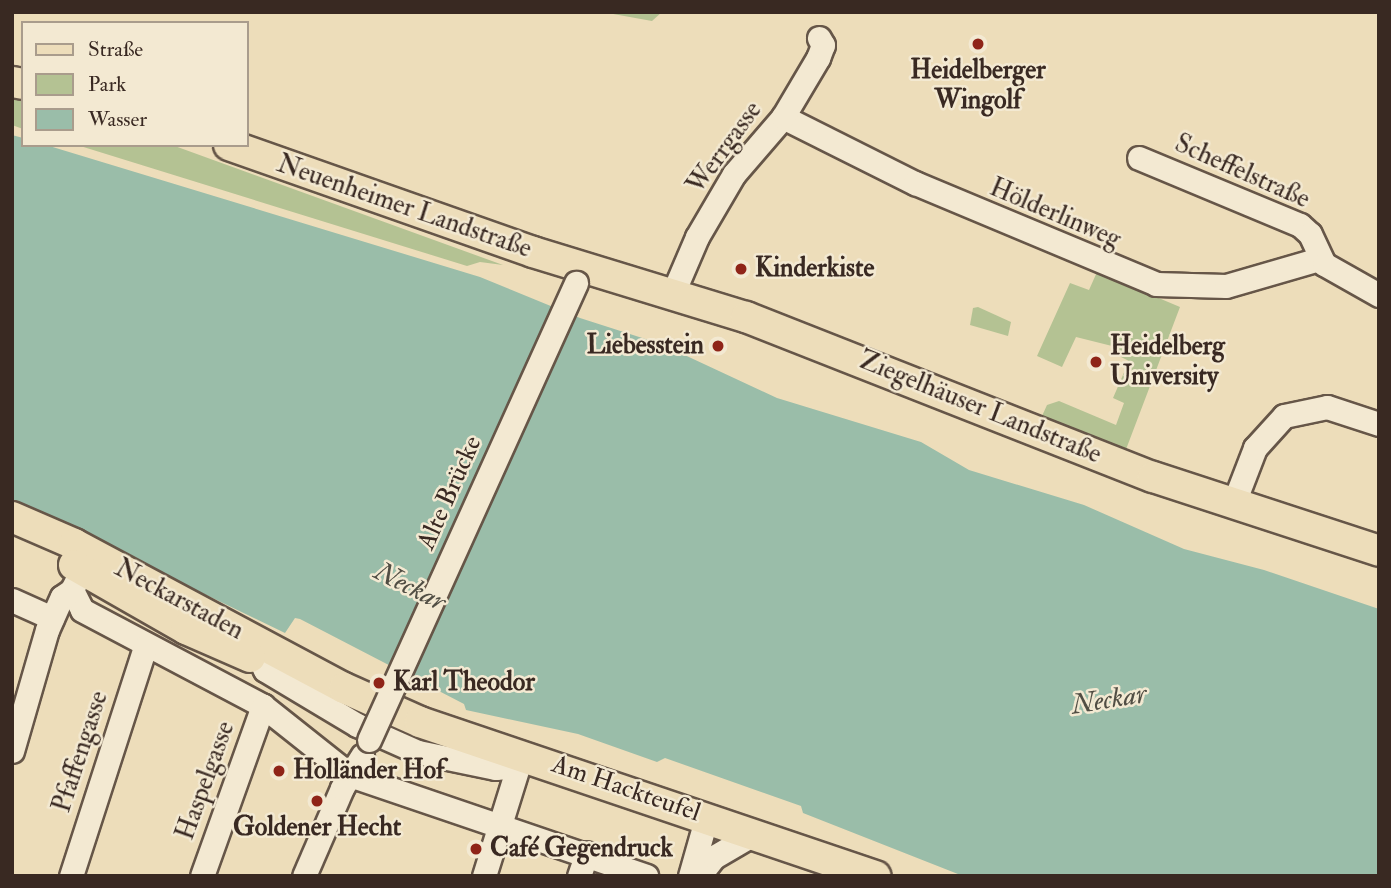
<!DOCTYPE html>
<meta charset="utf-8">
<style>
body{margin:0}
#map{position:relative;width:1391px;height:888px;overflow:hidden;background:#edddba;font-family:"IM FELL Double Pica",serif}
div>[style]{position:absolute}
.green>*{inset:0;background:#b4c293}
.water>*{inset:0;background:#9abda9}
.roads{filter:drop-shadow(2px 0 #665648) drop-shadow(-2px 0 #665648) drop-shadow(0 2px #665648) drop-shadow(0 -2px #665648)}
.minor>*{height:23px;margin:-11.5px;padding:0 11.5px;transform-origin:11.5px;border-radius:11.5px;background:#f3e9d2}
.major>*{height:30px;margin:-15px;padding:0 15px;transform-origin:15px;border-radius:15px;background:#edddba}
.bridges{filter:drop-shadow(2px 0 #665648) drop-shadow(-2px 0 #665648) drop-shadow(0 2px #665648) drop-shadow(0 -2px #665648)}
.minor-bridge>*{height:23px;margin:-11.5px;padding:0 11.5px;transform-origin:11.5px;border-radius:11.5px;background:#f3e9d2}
.dots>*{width:19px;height:19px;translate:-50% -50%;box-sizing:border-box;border:4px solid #f3e9d2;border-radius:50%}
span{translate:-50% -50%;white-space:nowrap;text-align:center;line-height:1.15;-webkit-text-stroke:5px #f3e9d2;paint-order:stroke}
.poi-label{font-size:26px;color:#392922;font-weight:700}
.left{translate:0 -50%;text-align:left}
.right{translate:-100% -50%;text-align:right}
.street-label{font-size:26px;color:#392922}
.water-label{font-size:28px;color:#514e44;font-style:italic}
.frame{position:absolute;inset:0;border:14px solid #392922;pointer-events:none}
.legend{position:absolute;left:21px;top:21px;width:228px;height:126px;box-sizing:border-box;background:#f3e9d2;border:2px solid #a99c8c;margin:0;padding:9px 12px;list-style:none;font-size:21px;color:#392922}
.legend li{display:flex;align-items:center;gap:14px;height:35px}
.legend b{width:35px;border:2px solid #a99c8c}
</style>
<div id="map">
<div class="green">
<div style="clip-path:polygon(602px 12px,662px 12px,652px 21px)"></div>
<div style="clip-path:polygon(12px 98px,23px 100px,23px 129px,12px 125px)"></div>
<div style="clip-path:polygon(77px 145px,172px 145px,503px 265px,480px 262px,467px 266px)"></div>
<div style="clip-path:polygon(1097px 272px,1180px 307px,1125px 452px,1042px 416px,1047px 405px,1059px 401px,1116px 425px,1124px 403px,1113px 398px,1129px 361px,1115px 354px,1112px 346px,1076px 337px,1062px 367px,1037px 356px,1070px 283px,1089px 290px)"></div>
<div style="clip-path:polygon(978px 307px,1011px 322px,1008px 336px,970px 325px,973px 308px)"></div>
</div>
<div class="water">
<div style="clip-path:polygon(12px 135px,23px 138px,23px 145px,46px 145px,480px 277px,580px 318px,661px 344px,777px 398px,921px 442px,969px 470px,1084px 505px,1184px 549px,1264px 570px,1379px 609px,1379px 876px,963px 876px,803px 813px,801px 806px,665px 758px,657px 762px,578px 734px,466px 710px,464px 704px,300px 619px,295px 618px,285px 633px,12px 501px)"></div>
</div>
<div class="roads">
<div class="minor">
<div style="left:783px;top:117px;width:148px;rotate:26.6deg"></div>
<div style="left:915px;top:183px;width:261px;rotate:22.7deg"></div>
<div style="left:1156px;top:284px;width:70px;rotate:1.6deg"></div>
<div style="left:1226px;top:286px;width:97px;rotate:-16.2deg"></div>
<div style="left:1139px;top:158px;width:174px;rotate:22.6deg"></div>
<div style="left:1300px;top:225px;width:13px;rotate:42deg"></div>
<div style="left:1310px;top:234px;width:33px;rotate:65deg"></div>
<div style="left:1324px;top:264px;width:63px;rotate:29.4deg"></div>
<div style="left:673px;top:293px;width:61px;rotate:-66.8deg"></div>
<div style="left:697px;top:237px;width:73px;rotate:-59.6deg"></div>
<div style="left:734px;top:174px;width:75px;rotate:-49.3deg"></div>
<div style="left:783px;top:117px;width:69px;rotate:-59.3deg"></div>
<div style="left:818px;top:58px;width:14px;rotate:-69deg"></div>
<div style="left:823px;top:45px;width:8px;rotate:-120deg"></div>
<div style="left:1233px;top:505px;width:61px;rotate:-68.9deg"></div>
<div style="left:1255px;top:448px;width:43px;rotate:-47.8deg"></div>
<div style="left:1284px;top:416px;width:44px;rotate:-11.8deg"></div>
<div style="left:1327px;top:407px;width:55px;rotate:18.1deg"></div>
<div style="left:89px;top:556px;width:38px;rotate:117deg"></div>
<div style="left:72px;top:590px;width:22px;rotate:63deg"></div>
<div style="left:82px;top:610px;width:205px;rotate:27.9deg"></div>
<div style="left:263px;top:706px;width:111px;rotate:38.4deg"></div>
<div style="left:350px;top:775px;width:313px;rotate:18.8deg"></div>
<div style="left:12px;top:600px;width:44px;rotate:24.2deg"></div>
<div style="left:260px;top:660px;width:11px;rotate:63deg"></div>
<div style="left:265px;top:670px;width:107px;rotate:30.9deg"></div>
<div style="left:357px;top:725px;width:67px;rotate:23.9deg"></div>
<div style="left:418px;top:752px;width:79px;rotate:11.7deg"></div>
<div style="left:495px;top:768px;width:13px;rotate:-4deg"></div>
<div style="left:508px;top:767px;width:19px;rotate:-43deg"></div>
<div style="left:12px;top:751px;width:126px;rotate:-73.9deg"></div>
<div style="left:47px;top:630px;width:36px;rotate:-66deg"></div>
<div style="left:62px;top:597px;width:12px;rotate:-35deg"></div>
<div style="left:71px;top:876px;width:241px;rotate:-72.1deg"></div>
<div style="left:202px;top:876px;width:181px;rotate:-70.3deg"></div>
<div style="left:304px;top:876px;width:96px;rotate:-66.6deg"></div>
<div style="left:342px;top:788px;width:38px;rotate:-58deg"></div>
<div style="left:484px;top:876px;width:128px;rotate:-72.7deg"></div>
<div style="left:579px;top:876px;width:24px;rotate:-71deg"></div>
<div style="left:690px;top:876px;width:62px;rotate:-74.2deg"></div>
<div style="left:699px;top:876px;width:24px;rotate:-52deg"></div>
<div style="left:714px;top:857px;width:48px;rotate:-30.3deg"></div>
</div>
<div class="major">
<div style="left:12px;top:82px;width:11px;rotate:10deg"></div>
<div style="left:229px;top:145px;width:322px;rotate:19.4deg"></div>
<div style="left:533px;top:252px;width:223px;rotate:17deg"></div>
<div style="left:746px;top:317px;width:437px;rotate:21.5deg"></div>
<div style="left:1153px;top:477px;width:238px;rotate:18.1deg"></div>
<div style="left:12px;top:517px;width:68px;rotate:23.5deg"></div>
<div style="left:74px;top:544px;width:306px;rotate:28.1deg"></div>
<div style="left:344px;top:688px;width:83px;rotate:24.1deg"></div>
<div style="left:420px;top:722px;width:481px;rotate:18.7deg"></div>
<div style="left:74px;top:565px;width:129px;rotate:29.7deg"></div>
<div style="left:186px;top:629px;width:70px;rotate:23.6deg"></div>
</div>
</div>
<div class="bridges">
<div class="minor-bridge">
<div style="left:369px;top:740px;width:502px;rotate:-65.63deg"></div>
</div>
</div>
<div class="dots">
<div style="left:978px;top:44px;background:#8f2418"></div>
<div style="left:741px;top:269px;background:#8f2418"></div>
<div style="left:718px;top:346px;background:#8f2418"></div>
<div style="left:1096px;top:362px;background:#8f2418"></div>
<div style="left:379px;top:683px;background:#8f2418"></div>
<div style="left:279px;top:771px;background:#8f2418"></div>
<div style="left:317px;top:801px;background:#8f2418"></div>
<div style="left:476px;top:849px;background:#8f2418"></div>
</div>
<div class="poi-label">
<span style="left:978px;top:86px">Heidelberger<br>Wingolf</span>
<span class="left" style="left:755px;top:269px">Kinderkiste</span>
<span class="right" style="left:704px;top:346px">Liebesstein</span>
<span class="left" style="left:1110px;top:362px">Heidelberg<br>University</span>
<span class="left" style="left:393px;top:683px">Karl Theodor</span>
<span class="left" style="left:293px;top:771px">Holländer Hof</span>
<span style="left:317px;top:828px">Goldener Hecht</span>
<span class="left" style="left:490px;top:849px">Café Gegendruck</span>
</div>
<div class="street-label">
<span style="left:725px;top:148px;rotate:-54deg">Werrgasse</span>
<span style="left:1242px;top:172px;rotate:24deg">Scheffelstraße</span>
<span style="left:404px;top:207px;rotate:19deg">Neuenheimer Landstraße</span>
<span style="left:1055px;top:214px;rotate:23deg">Hölderlinweg</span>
<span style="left:980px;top:408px;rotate:22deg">Ziegelhäuser Landstraße</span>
<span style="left:450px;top:493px;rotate:-66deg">Alte Brücke</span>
<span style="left:179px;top:600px;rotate:28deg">Neckarstaden</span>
<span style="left:81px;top:752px;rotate:-72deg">Pfaffengasse</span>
<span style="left:206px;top:781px;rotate:-70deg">Haspelgasse</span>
<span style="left:626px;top:789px;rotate:19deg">Am Hackteufel</span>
</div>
<div class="water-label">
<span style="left:410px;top:587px;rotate:27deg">Neckar</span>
<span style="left:1109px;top:700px;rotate:-9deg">Neckar</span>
</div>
<div class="frame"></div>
<ul class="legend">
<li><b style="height:9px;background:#edddba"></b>Straße</li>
<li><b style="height:19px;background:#b4c293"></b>Park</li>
<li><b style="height:19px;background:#9abda9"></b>Wasser</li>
</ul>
</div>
